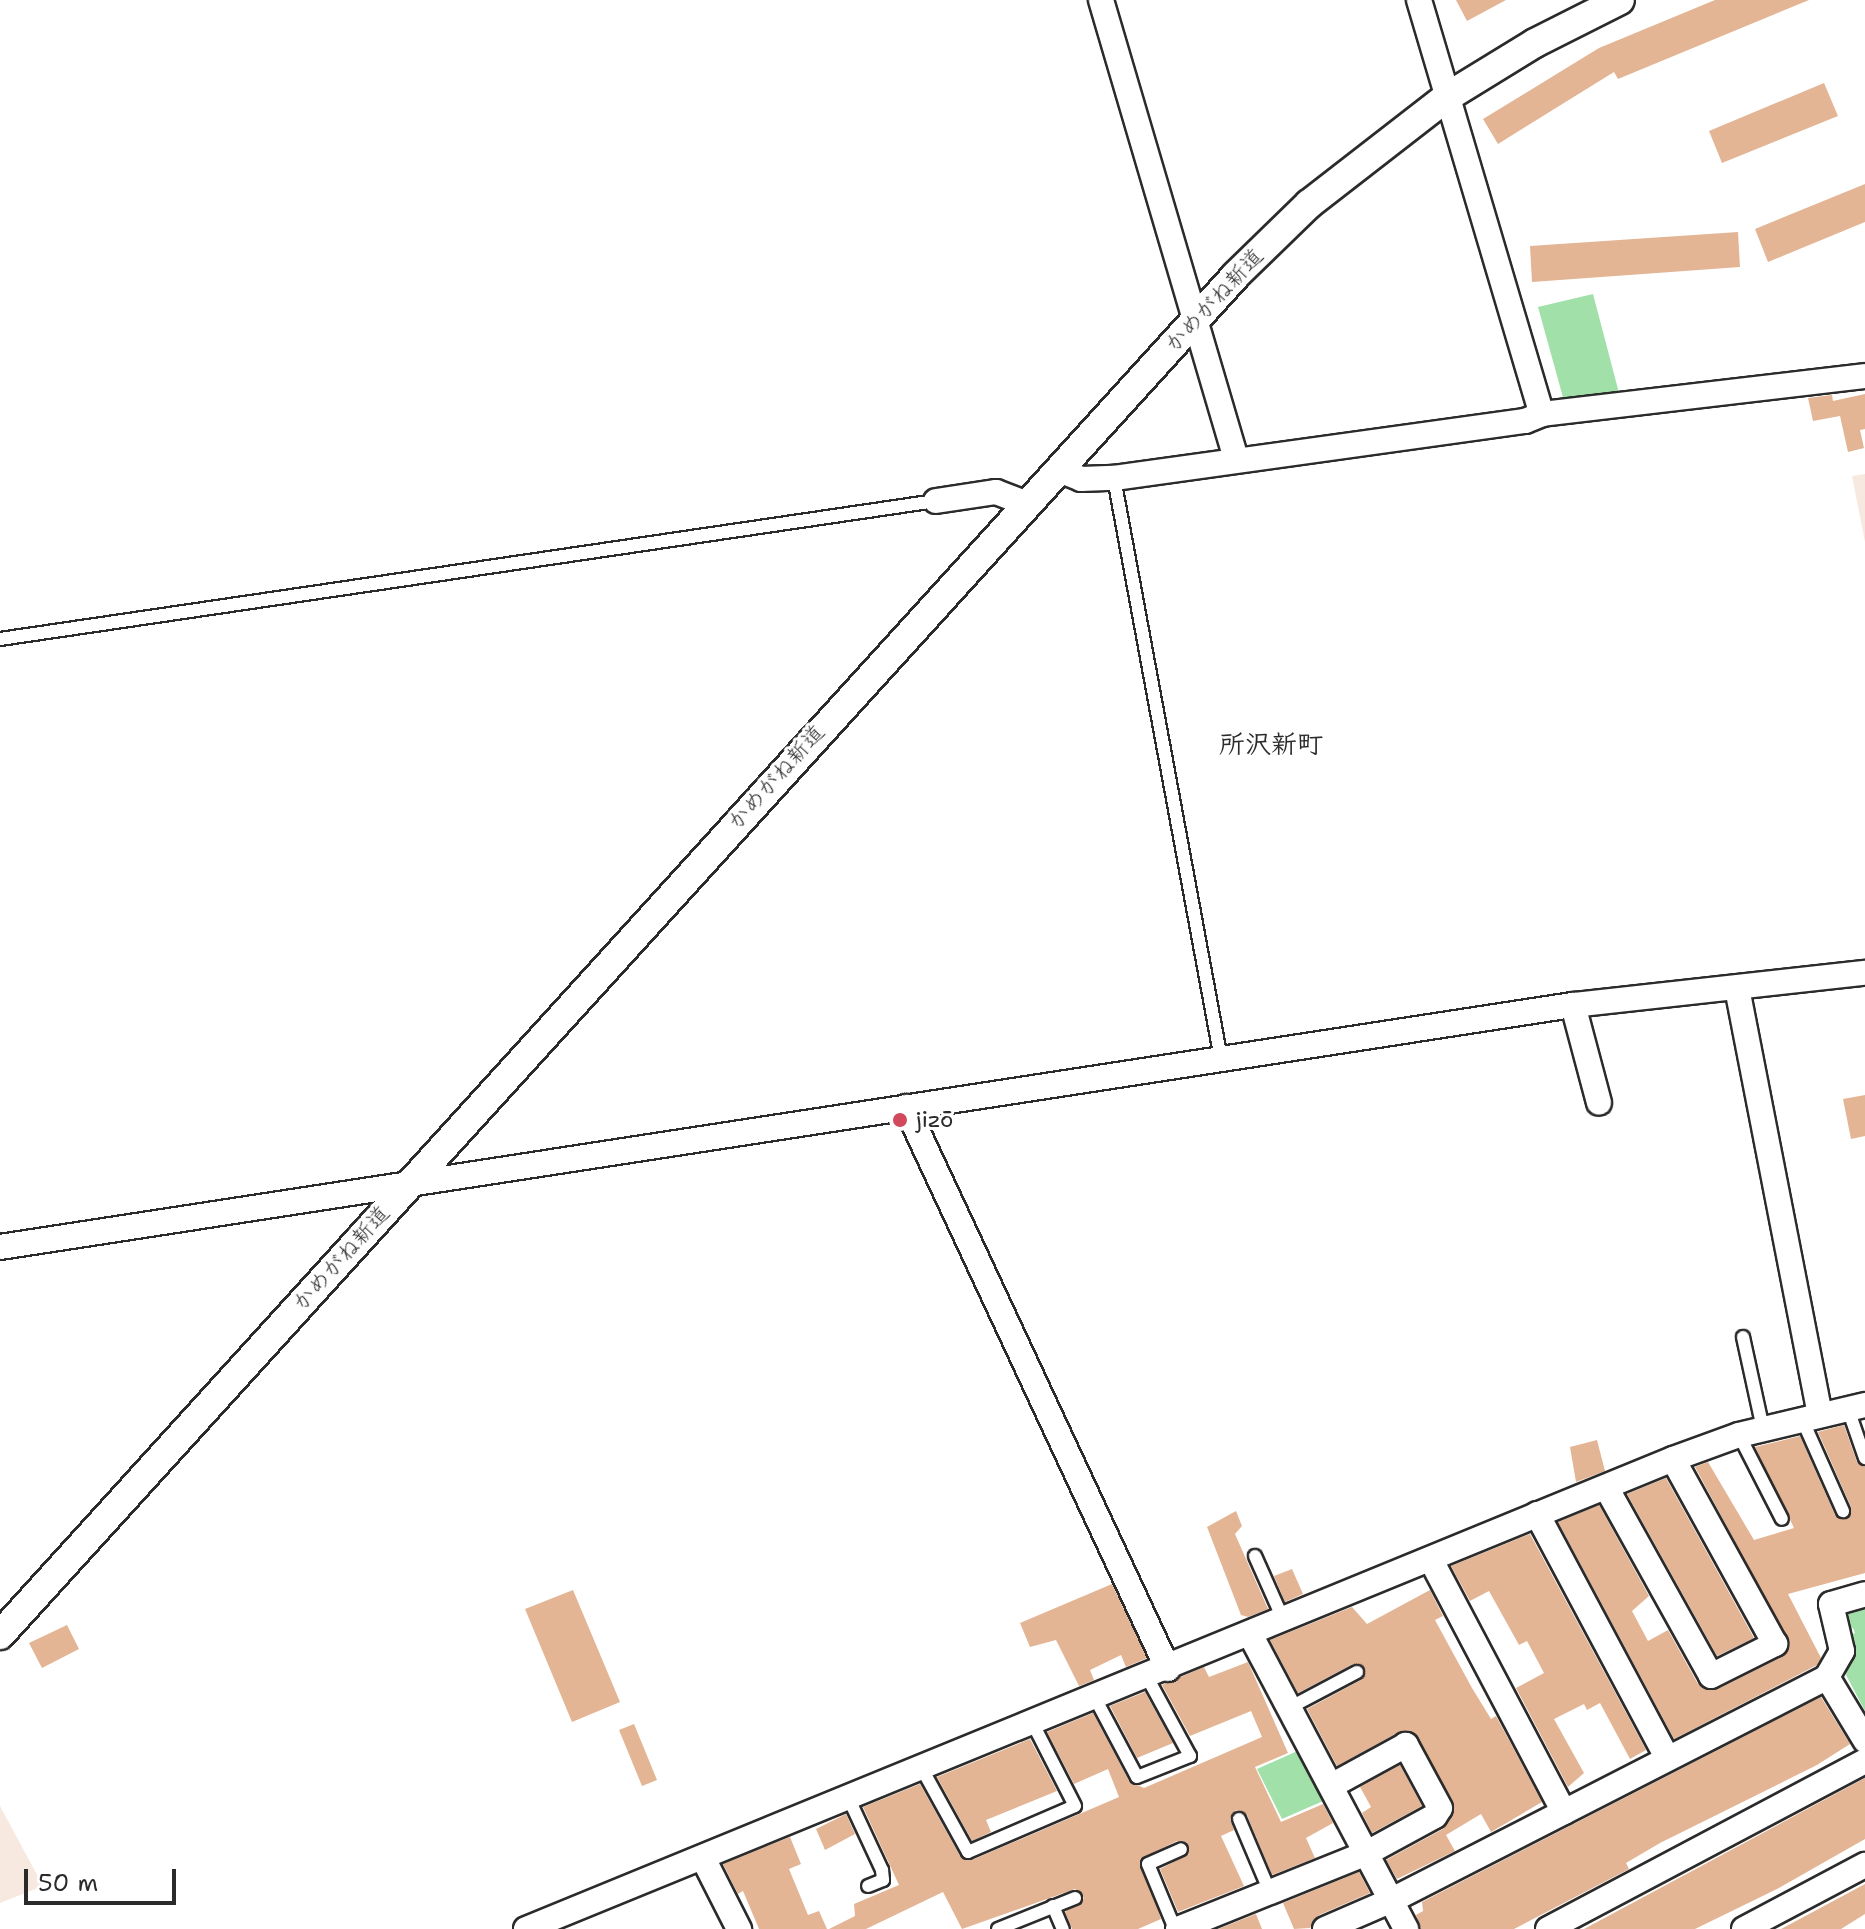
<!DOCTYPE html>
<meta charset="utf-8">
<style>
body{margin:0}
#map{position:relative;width:1865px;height:1929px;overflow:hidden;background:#fff;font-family:"Shantell Sans","Klee One",sans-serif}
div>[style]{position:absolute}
.built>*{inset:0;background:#f7e9df}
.green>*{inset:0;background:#a1e0a8}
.building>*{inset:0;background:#e3b594}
.roads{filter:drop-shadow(2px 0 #2b2b2b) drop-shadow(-2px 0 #2b2b2b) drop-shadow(0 2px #2b2b2b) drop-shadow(0 -2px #2b2b2b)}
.service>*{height:12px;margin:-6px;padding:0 6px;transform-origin:6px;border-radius:6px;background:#fff}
.minor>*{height:24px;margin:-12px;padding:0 12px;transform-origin:12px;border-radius:12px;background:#fff}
.tertiary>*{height:28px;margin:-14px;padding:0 14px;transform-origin:14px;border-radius:14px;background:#fff}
.dots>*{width:22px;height:22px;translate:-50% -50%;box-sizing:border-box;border:4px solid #fff;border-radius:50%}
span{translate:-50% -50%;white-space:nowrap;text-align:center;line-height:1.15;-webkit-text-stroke:6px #fff;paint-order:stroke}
.street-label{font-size:22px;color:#2b2b2b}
.poi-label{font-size:22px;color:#2b2b2b}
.left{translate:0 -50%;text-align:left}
.quarter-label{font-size:26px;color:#2b2b2b;font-weight:700}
.scale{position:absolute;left:24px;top:1869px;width:152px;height:36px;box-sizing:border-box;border:4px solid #2b2b2b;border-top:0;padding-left:10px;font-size:24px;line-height:28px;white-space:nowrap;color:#2b2b2b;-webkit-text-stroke:6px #fff;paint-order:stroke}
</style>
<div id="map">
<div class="built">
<div style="clip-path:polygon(1865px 474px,1865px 542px,1852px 476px)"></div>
<div style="clip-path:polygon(0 1806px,43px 1886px,0 1903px)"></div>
</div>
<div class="green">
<div style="clip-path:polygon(1593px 294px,1619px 393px,1564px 401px,1538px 307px)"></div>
<div style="clip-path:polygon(1865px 1603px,1865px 1711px,1846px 1675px,1852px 1648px,1849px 1636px,1855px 1633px,1853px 1628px,1847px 1630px,1844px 1619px,1852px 1606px)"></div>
<div style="clip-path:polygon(1304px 1748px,1330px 1798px,1282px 1819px,1257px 1769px)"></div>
</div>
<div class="building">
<div style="clip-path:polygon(1456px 0,1506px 0,1467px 21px)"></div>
<div style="clip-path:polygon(1715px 0,1809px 0,1618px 79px,1614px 72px,1498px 144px,1483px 119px,1599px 48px)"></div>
<div style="clip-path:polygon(1824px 83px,1838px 116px,1722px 163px,1709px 131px)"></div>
<div style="clip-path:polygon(1865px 184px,1865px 222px,1768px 262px,1755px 229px)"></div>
<div style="clip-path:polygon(1738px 232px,1740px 267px,1532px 282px,1530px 246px)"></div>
<div style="clip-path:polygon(1865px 394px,1865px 429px,1860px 430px,1864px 448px,1848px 452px,1840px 416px,1813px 421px,1808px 398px,1832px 395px,1833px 401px)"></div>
<div style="clip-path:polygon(1865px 1095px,1865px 1136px,1851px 1139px,1843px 1099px)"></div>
<div style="clip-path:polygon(1844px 1425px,1857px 1462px,1865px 1467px,1865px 1573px,1788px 1594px,1821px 1658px,1817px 1665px,1674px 1739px,1558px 1522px,1599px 1505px,1649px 1596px,1632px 1611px,1648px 1641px,1668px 1630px,1698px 1684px,1718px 1689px,1782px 1657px,1790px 1644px,1695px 1467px,1708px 1462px,1754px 1540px,1794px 1528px,1755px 1447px,1800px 1436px,1835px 1515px,1846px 1519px,1851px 1507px,1818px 1432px)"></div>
<div style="clip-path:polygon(1597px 1440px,1605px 1471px,1576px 1482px,1570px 1447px)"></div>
<div style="clip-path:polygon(1666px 1478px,1754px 1638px,1717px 1656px,1627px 1494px)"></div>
<div style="clip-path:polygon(1236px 1511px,1242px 1526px,1235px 1534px,1268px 1609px,1248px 1617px,1241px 1615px,1207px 1527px)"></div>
<div style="clip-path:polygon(1530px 1534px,1646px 1750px,1630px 1759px,1600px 1703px,1587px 1710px,1584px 1704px,1554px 1719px,1584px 1773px,1568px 1787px,1516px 1688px,1544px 1673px,1527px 1641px,1519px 1645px,1489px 1591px,1470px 1601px,1451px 1566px)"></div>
<div style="clip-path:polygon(1292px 1569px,1303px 1594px,1285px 1602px,1274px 1576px)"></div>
<div style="clip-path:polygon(1112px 1584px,1147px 1658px,1126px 1667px,1121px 1655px,1090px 1670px,1094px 1680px,1079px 1686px,1056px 1640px,1030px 1647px,1020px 1623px)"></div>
<div style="clip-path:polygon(573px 1590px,620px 1702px,572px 1722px,525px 1609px)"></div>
<div style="clip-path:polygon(1430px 1590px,1443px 1616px,1435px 1620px,1472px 1688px,1491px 1719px,1496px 1716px,1542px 1802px,1491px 1832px,1481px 1814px,1446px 1835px,1455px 1851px,1397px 1879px,1386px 1860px,1443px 1829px,1453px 1815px,1453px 1801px,1413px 1732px,1399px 1732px,1337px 1766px,1307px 1709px,1361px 1680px,1365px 1669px,1353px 1664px,1298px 1693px,1270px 1640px,1352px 1607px,1367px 1624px)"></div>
<div style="clip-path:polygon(67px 1625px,79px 1649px,42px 1668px,29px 1643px)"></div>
<div style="clip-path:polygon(1248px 1662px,1288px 1753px,1255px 1767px,1281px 1822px,1323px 1804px,1333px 1823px,1306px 1838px,1315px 1858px,1272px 1875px,1247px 1815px,1236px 1810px,1230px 1819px,1234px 1830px,1221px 1836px,1244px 1886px,1178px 1912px,1160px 1869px,1189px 1854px,1187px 1842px,1177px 1841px,1140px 1859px,1161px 1919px,1138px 1929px,1072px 1929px,1065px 1912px,1084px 1898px,1075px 1889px,962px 1929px,943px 1892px,866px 1929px,829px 1929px,855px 1916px,854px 1904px,899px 1885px,863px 1807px,920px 1784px,960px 1856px,972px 1860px,1119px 1797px,1108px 1769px,1074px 1784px,1047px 1732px,1093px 1713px,1129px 1781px,1144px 1788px,1262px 1737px,1251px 1711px,1190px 1736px,1162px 1685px,1204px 1667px,1209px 1677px)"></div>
<div style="clip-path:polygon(1145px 1692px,1173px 1743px,1137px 1758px,1110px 1706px)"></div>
<div style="clip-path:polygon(1821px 1697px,1850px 1744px,1817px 1765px,1660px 1843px,1626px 1863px,1629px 1869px,1514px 1929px,1421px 1929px,1416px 1915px,1423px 1911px,1422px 1902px)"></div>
<div style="clip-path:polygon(634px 1724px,657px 1780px,642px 1786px,619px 1730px)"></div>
<div style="clip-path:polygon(1030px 1739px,1057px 1791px,986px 1820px,991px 1832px,972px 1841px,937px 1777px)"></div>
<div style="clip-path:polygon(1400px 1765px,1422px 1806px,1372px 1833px,1362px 1813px,1371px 1807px,1360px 1787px)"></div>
<div style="clip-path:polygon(1865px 1778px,1865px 1839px,1777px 1889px,1695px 1929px,1584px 1929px)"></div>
<div style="clip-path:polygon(846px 1814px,855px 1834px,825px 1850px,816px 1829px)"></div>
<div style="clip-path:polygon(790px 1837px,801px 1864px,789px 1869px,808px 1915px,819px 1911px,827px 1929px,759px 1929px,743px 1891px,738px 1894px,723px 1864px)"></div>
<div style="clip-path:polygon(1359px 1872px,1370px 1893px,1319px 1915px,1310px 1928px,1294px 1929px,1283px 1903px)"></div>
<div style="clip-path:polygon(1865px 1884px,1865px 1914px,1841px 1929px,1781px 1929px)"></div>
<div style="clip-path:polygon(1256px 1914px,1262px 1929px,1218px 1929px)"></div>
</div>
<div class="roads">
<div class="service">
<div style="left:1114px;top:478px;width:591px;rotate:79.57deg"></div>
<div style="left:0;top:639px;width:946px;rotate:-8.39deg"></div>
<div style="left:1743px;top:1337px;width:94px;rotate:77.7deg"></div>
<div style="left:1848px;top:1409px;width:52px;rotate:70.9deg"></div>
<div style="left:1802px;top:1419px;width:101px;rotate:66deg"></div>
<div style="left:1739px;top:1435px;width:94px;rotate:62.9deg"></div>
<div style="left:1255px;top:1556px;width:69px;rotate:66deg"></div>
<div style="left:1095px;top:1698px;width:89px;rotate:62deg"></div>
<div style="left:1137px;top:1777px;width:57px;rotate:-21.6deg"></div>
<div style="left:1190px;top:1756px;width:90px;rotate:-118.6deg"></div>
<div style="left:1289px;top:1708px;width:77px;rotate:-27.9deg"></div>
<div style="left:921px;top:1767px;width:97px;rotate:61.1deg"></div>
<div style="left:968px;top:1852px;width:116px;rotate:-23.3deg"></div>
<div style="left:1075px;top:1806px;width:92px;rotate:-117.1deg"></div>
<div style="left:848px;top:1797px;width:81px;rotate:65deg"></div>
<div style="left:882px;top:1870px;width:10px;rotate:84deg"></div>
<div style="left:883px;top:1880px;width:16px;rotate:158deg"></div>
<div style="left:1239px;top:1819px;width:79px;rotate:67deg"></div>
<div style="left:1053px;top:1906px;width:25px;rotate:67deg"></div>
<div style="left:998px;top:1929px;width:83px;rotate:-21.9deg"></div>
<div style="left:1175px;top:1929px;width:70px;rotate:-112.6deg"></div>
<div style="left:1148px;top:1864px;width:36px;rotate:-24deg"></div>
</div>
<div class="minor">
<div style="left:1101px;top:0;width:478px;rotate:73.6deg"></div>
<div style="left:1419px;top:0;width:432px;rotate:73.5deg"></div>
<div style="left:1059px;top:470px;width:24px;rotate:22deg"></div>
<div style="left:1081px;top:479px;width:33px;rotate:-2deg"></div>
<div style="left:1114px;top:478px;width:415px;rotate:-7.9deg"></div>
<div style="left:1525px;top:421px;width:18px;rotate:-22deg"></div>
<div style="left:1542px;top:414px;width:325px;rotate:-6.7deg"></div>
<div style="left:936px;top:501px;width:61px;rotate:-8.5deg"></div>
<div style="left:996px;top:492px;width:33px;rotate:21deg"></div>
<div style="left:1737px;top:988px;width:435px;rotate:79deg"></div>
<div style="left:1573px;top:1005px;width:101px;rotate:75.1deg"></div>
<div style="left:906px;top:1107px;width:620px;rotate:65.01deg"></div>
<div style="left:0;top:1247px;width:1592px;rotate:-8.75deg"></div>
<div style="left:1573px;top:1005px;width:294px;rotate:-6.3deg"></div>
<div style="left:1606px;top:1487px;width:216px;rotate:60.9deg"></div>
<div style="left:1711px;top:1676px;width:72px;rotate:-26.6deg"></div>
<div style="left:1775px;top:1644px;width:211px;rotate:-118.9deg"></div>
<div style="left:1537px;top:1514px;width:276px;rotate:61.9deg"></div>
<div style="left:1431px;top:1560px;width:285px;rotate:62.2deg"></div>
<div style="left:1250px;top:1634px;width:334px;rotate:62.1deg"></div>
<div style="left:1827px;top:1677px;width:30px;rotate:-60deg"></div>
<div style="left:1842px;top:1651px;width:48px;rotate:-103.2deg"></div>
<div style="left:1831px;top:1604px;width:35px;rotate:-16deg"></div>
<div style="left:703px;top:1858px;width:80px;rotate:63.1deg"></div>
<div style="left:526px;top:1929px;width:1240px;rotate:-22.28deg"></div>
<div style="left:1673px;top:1459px;width:70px;rotate:-20deg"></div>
<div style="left:1739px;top:1435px;width:130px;rotate:-13.4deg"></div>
<div style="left:1178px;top:1929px;width:204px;rotate:-21.9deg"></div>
<div style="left:1367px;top:1853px;width:77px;rotate:-28.6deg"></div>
<div style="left:1435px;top:1816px;width:9px;rotate:-58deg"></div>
<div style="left:1440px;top:1808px;width:72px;rotate:-118.4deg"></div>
<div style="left:1406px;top:1745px;width:85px;rotate:151.3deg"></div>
<div style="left:1325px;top:1929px;width:73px;rotate:-23.4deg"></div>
<div style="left:1392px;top:1900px;width:489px;rotate:-27.1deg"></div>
<div style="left:1827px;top:1677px;width:74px;rotate:58.9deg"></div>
<div style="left:1548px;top:1929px;width:359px;rotate:-27.9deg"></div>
<div style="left:1744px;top:1929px;width:137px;rotate:-27.9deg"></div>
</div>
<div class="tertiary">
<div style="left:0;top:1635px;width:1838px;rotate:-47.73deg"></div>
<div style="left:1236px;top:275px;width:102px;rotate:-44.2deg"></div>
<div style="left:1309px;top:204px;width:175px;rotate:-37.8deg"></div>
<div style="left:1447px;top:97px;width:103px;rotate:-31.5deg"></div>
<div style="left:1535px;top:43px;width:95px;rotate:-26.8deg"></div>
</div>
</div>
<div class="dots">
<div style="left:900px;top:1120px;background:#d1495b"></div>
</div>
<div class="street-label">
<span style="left:1214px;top:300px;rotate:-47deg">かめがね新道</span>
<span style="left:776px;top:777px;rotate:-48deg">かめがね新道</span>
<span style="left:341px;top:1258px;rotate:-48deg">かめがね新道</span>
</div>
<div class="poi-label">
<span class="left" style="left:916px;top:1120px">jizō</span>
</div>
<div class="quarter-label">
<span style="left:1271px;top:744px">所沢新町</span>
</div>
<div class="scale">50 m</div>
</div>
